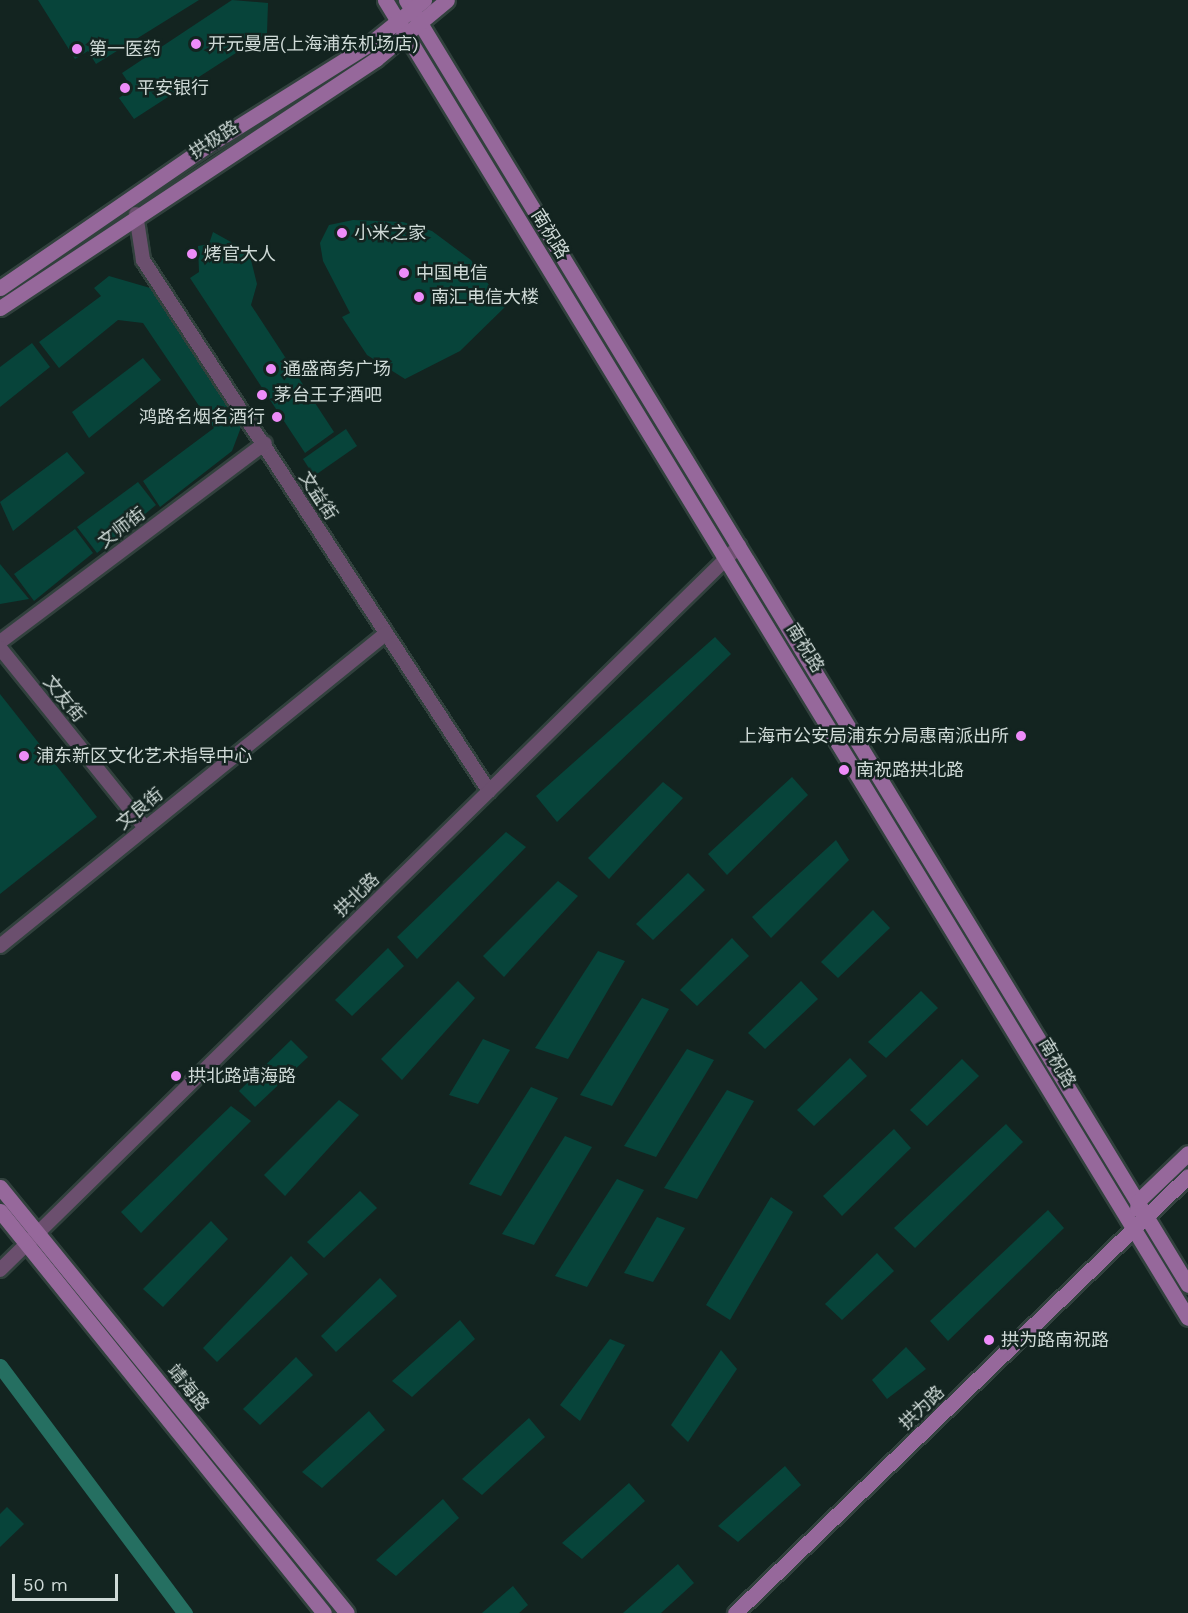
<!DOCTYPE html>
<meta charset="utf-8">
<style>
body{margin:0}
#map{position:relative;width:1188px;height:1613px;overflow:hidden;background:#132420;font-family:"Work Sans","Noto Sans SC",sans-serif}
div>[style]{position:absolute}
.canal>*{height:15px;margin:-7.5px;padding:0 7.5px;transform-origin:7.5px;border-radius:7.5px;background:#256f61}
.building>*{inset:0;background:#07443a}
.roads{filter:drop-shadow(2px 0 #31413d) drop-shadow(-2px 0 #31413d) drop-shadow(0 2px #31413d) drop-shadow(0 -2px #31413d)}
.street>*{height:14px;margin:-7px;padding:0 7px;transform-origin:7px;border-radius:7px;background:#6b4f6e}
.secondary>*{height:15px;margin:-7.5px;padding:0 7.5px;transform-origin:7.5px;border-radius:7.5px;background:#96689b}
.dots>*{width:16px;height:16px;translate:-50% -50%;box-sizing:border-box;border:3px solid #132420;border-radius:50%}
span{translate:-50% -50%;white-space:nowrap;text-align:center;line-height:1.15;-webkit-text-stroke:5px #132420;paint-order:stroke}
.poi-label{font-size:18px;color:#cfdad7}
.left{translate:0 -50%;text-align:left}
.right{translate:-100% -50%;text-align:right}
.street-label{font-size:18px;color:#cfdad7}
.scale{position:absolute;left:12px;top:1574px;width:106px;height:27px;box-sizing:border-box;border:3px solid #cfdad7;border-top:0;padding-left:8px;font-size:18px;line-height:21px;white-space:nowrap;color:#cfdad7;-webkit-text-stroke:4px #132420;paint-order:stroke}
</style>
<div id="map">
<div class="canal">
<div style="left:0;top:1366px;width:309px;rotate:53.2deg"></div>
</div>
<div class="building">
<div style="clip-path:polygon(38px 0,199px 0,96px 64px,88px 51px,75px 59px)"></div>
<div style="clip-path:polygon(232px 0,268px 3px,267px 33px,134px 119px,119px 98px,132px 88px,122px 73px)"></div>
<div style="clip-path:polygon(353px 220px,403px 222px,432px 231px,471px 260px,505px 307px,460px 351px,405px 379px,367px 355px,342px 317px,350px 313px,323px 261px,320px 243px,329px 225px)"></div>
<div style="clip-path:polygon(213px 232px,249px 252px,257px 284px,251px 305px,334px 432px,305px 453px,190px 278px,199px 272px,198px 246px,209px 244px)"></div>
<div style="clip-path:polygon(109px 276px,164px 292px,243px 422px,232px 451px,160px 507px,143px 481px,214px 428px,143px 323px,118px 320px,59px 368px,39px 342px,101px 296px,94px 288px)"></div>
<div style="clip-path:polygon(32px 343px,50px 367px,0 407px,0 367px)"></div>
<div style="clip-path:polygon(143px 358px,161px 380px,89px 438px,72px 412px)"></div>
<div style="clip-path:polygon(346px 429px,357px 446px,314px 476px,303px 459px)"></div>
<div style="clip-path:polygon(67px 452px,85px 473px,13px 531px,0 502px)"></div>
<div style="clip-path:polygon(138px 482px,156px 505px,97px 553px,77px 527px)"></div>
<div style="clip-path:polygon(75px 529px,93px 553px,34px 601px,14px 574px)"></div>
<div style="clip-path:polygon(0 564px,29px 599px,0 604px)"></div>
<div style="clip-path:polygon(715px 637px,731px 654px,557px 822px,536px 796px)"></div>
<div style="clip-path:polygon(0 694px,97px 817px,0 894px)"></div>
<div style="clip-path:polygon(792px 777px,808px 795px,727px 875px,708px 854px)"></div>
<div style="clip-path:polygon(663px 782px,683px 798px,609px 879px,588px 858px)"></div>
<div style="clip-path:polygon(506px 832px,526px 847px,417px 959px,397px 937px)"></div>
<div style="clip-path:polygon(836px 840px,849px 860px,771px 938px,752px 917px)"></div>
<div style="clip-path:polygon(688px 873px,705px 890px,653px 940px,636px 924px)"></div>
<div style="clip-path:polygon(558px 881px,578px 896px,504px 977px,483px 956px)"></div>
<div style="clip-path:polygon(873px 910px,890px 928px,838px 978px,821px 962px)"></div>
<div style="clip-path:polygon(732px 938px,749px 956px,697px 1006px,680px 990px)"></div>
<div style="clip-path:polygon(388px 948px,404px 966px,352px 1016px,335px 1000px)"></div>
<div style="clip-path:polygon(598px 951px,625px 961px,568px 1059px,535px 1048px)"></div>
<div style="clip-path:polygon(458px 981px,475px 998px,402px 1080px,381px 1059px)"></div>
<div style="clip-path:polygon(801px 981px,818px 999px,765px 1049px,748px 1033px)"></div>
<div style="clip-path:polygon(921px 991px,938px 1008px,886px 1058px,868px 1042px)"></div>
<div style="clip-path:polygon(642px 998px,669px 1009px,612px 1106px,580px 1095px)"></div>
<div style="clip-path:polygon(483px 1039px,510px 1050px,478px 1104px,449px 1095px)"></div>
<div style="clip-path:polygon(291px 1040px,308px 1057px,255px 1107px,239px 1091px)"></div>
<div style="clip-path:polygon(687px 1049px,714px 1060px,656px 1157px,624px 1146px)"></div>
<div style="clip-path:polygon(850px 1058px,867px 1076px,814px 1126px,797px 1110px)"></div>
<div style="clip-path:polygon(962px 1059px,979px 1076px,927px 1126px,910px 1110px)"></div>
<div style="clip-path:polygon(531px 1087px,558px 1098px,501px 1196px,469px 1184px)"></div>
<div style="clip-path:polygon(727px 1090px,754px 1101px,697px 1199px,664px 1188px)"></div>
<div style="clip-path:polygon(339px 1100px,359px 1115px,285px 1196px,264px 1175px)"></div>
<div style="clip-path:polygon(231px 1106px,251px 1121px,141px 1233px,121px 1212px)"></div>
<div style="clip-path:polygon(1006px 1124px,1023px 1142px,915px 1248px,894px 1228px)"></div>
<div style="clip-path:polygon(894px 1129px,911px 1148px,842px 1216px,823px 1196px)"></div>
<div style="clip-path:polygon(565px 1136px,592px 1147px,534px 1245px,502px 1234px)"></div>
<div style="clip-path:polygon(617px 1179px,644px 1190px,587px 1287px,555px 1276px)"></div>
<div style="clip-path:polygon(360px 1191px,377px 1208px,324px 1258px,307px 1242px)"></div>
<div style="clip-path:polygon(771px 1197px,793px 1212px,730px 1320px,706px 1305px)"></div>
<div style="clip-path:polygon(1048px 1210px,1064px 1228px,948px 1341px,930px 1321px)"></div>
<div style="clip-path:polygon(657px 1217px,685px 1228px,653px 1282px,624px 1273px)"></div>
<div style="clip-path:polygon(211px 1221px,228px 1239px,163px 1307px,143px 1289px)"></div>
<div style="clip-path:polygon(877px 1253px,894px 1271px,842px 1320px,825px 1304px)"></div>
<div style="clip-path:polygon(291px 1256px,308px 1274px,217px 1362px,203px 1348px)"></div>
<div style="clip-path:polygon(380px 1278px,397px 1296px,336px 1352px,321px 1336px)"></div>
<div style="clip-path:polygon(460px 1320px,475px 1339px,412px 1397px,392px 1381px)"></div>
<div style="clip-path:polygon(610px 1339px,625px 1345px,580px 1421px,560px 1405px)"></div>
<div style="clip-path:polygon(906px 1347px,926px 1369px,887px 1399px,872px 1380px)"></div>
<div style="clip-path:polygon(721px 1350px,737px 1369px,688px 1442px,671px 1425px)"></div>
<div style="clip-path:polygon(296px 1357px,313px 1375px,260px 1425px,243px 1409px)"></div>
<div style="clip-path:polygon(369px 1411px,385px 1430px,322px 1488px,302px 1472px)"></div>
<div style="clip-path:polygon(529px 1418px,545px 1437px,482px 1495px,462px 1479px)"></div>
<div style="clip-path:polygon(785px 1466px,801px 1485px,738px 1542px,718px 1526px)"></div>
<div style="clip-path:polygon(629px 1483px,645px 1501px,582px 1559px,562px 1543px)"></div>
<div style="clip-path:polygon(443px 1499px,459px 1518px,396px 1576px,376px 1560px)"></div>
<div style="clip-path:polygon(7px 1507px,24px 1524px,0 1547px,0 1514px)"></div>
<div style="clip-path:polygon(678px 1564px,694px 1583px,661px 1613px,623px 1613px)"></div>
<div style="clip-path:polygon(513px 1586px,528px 1605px,519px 1613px,482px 1613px)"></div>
</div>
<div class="roads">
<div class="street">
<div style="left:136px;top:214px;width:47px;rotate:81.3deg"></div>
<div style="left:143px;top:260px;width:634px;rotate:56.91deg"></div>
<div style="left:0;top:642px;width:331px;rotate:-36.9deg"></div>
<div style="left:0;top:648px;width:231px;rotate:51.1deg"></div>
<div style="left:0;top:946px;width:497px;rotate:-39deg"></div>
<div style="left:0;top:1270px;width:1035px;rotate:-44.41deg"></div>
</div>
<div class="secondary">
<div style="left:385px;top:0;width:1543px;rotate:58.65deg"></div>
<div style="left:406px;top:0;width:1504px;rotate:58.68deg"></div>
<div style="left:0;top:288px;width:242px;rotate:-34.5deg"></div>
<div style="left:199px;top:151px;width:199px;rotate:-32.1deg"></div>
<div style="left:368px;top:45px;width:72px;rotate:-38.8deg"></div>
<div style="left:0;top:308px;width:451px;rotate:-33.5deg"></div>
<div style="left:376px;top:59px;width:92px;rotate:-39.7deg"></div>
<div style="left:0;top:1187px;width:549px;rotate:50.84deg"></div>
<div style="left:1137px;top:1209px;width:8px;rotate:-83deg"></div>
<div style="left:1138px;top:1201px;width:69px;rotate:-43.8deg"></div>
<div style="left:0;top:1211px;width:516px;rotate:51.13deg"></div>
<div style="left:735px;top:1613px;width:629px;rotate:-43.97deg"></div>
</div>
</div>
<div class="dots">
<div style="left:196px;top:44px;background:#ee8cf9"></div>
<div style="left:77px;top:49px;background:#ee8cf9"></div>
<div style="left:125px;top:88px;background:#ee8cf9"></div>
<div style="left:342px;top:233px;background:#ee8cf9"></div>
<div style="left:192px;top:254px;background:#ee8cf9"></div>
<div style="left:404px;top:273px;background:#ee8cf9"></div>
<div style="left:419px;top:297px;background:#ee8cf9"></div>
<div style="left:271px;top:369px;background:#ee8cf9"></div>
<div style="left:262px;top:395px;background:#ee8cf9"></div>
<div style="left:277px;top:417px;background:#ee8cf9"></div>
<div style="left:1021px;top:736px;background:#ee8cf9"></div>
<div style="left:24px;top:756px;background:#ee8cf9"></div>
<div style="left:844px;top:770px;background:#ee8cf9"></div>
<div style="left:176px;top:1076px;background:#ee8cf9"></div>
<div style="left:989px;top:1340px;background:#ee8cf9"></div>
</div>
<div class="poi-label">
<span class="left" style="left:208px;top:44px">开元曼居(上海浦东机场店)</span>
<span class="left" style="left:89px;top:49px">第一医药</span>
<span class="left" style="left:137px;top:88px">平安银行</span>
<span class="left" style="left:354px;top:233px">小米之家</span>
<span class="left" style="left:204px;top:254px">烤官大人</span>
<span class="left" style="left:416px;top:273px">中国电信</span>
<span class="left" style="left:431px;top:297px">南汇电信大楼</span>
<span class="left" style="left:283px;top:369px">通盛商务广场</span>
<span class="left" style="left:274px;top:395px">茅台王子酒吧</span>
<span class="right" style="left:265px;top:417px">鸿路名烟名酒行</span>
<span class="right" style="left:1009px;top:736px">上海市公安局浦东分局惠南派出所</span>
<span class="left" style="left:36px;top:756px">浦东新区文化艺术指导中心</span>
<span class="left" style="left:856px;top:770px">南祝路拱北路</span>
<span class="left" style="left:188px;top:1076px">拱北路靖海路</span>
<span class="left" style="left:1001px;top:1340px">拱为路南祝路</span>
</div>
<div class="street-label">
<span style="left:214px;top:140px;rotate:-33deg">拱极路</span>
<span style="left:550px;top:234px;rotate:58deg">南祝路</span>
<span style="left:318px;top:496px;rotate:57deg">文益街</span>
<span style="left:122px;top:528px;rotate:-37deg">文师街</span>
<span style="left:805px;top:648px;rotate:58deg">南祝路</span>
<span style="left:64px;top:699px;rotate:51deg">文友街</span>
<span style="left:140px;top:809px;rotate:-39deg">文良街</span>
<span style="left:357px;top:895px;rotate:-44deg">拱北路</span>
<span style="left:1057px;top:1063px;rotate:59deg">南祝路</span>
<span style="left:188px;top:1388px;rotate:51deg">靖海路</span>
<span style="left:922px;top:1408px;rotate:-44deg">拱为路</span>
</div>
<div class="scale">50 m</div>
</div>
